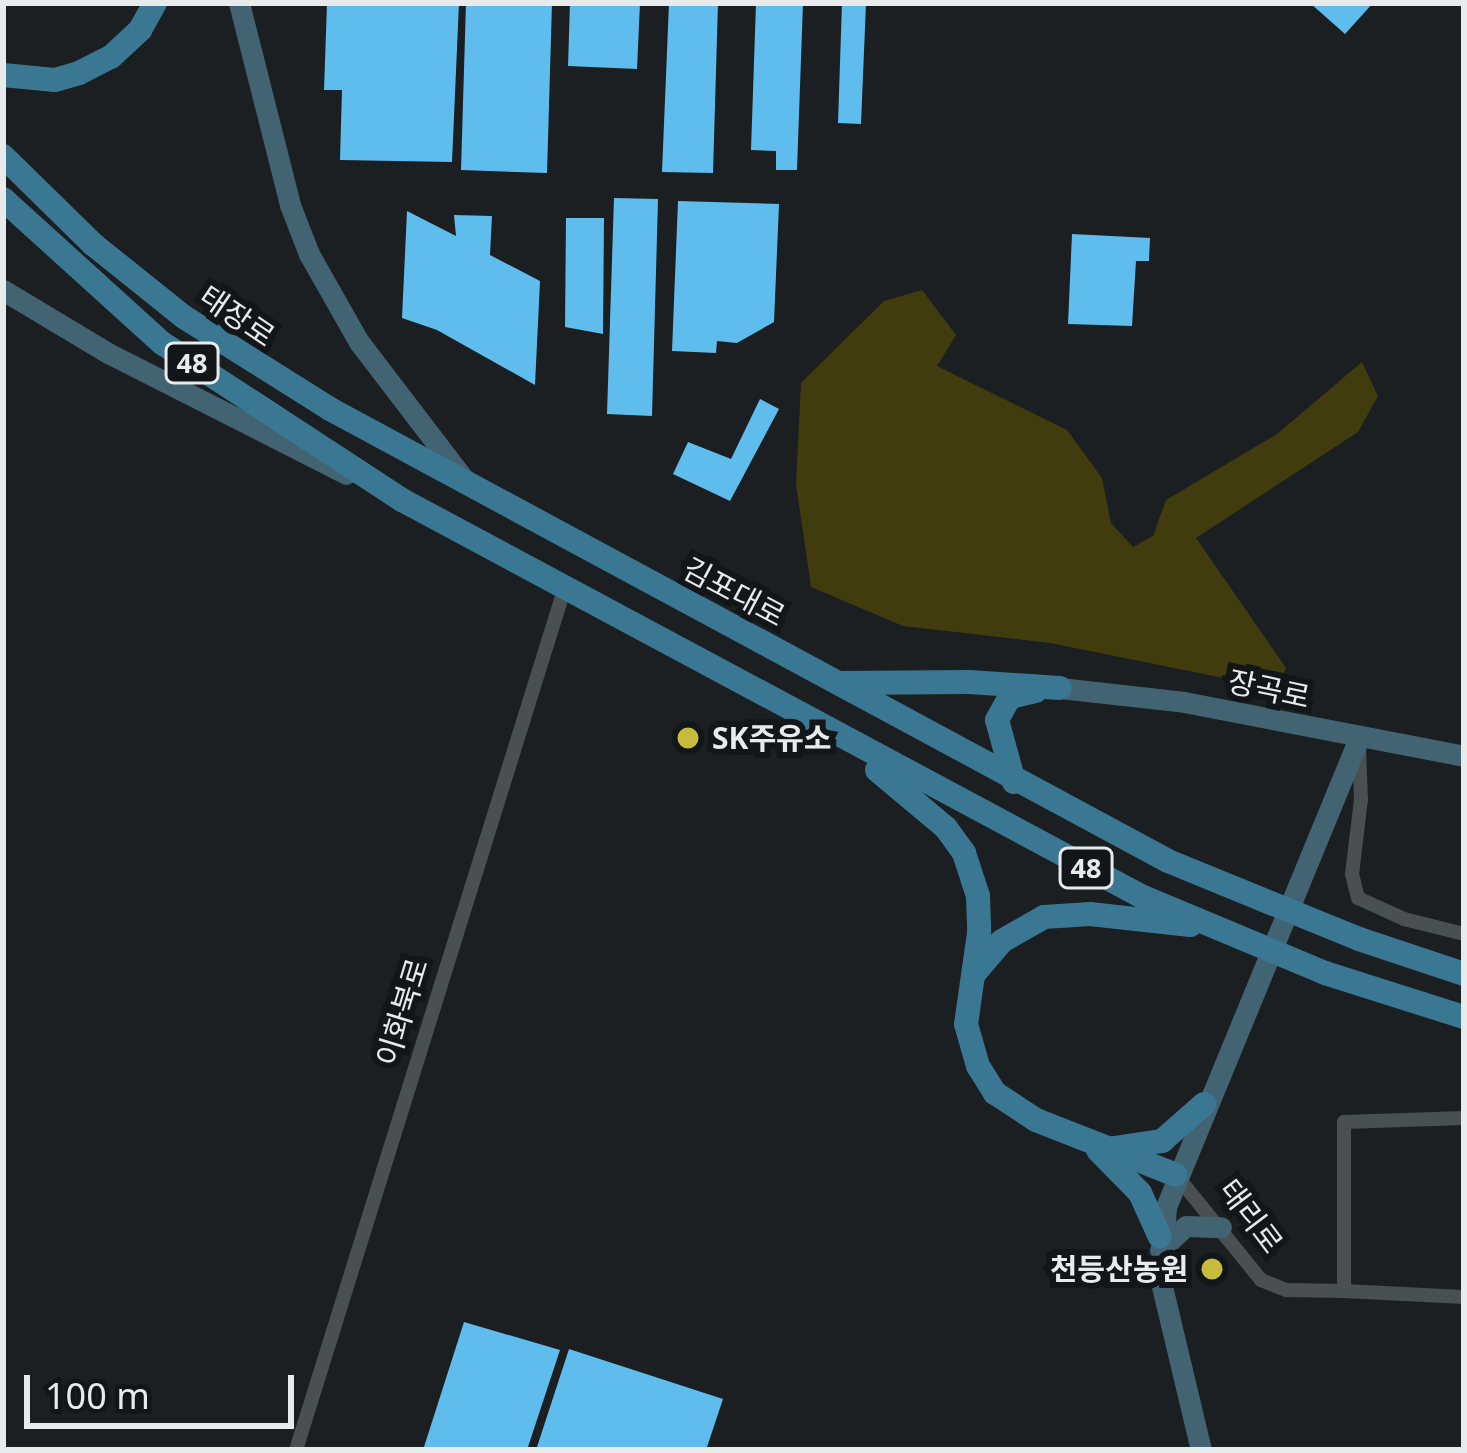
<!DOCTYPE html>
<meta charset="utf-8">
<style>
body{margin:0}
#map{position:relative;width:1467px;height:1453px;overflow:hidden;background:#1b1f21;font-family:"Noto Sans","Noto Sans KR",sans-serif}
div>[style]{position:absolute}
.green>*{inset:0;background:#403c0e}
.building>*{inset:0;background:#5fbded}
.street>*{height:14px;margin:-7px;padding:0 7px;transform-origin:7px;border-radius:7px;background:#4a4f51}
.secondary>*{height:21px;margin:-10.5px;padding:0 10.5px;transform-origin:10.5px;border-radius:10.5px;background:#426372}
.primary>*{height:24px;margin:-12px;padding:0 12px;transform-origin:12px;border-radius:12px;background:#3a7792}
.dots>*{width:33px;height:33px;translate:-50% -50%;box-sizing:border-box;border:6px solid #121618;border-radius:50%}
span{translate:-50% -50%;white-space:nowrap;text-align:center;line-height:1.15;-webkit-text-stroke:12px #121618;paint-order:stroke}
.shield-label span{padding:3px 9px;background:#121618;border:3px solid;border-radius:9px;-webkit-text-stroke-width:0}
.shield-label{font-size:27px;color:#e8ebec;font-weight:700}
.street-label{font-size:30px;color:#e8ebec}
.poi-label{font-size:30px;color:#e8ebec;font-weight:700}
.left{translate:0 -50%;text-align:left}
.right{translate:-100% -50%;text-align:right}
.frame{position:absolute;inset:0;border:6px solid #e8ebec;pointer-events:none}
.scale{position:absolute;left:24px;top:1375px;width:270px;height:54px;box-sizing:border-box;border:6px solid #e8ebec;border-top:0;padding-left:15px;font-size:36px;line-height:42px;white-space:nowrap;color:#e8ebec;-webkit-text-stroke:9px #121618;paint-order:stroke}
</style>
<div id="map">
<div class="green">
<div style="clip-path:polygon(922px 290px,956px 335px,937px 366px,1067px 430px,1102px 478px,1111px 523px,1133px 547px,1153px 536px,1166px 500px,1277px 434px,1362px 362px,1378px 396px,1358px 432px,1196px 538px,1286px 668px,1278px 689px,1050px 643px,903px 626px,811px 587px,796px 484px,801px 383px,884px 301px)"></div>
</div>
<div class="building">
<div style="clip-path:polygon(327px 3px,459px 3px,452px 162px,340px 160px,342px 90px,324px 90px)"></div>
<div style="clip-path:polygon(466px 3px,552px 3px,547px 173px,461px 170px)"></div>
<div style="clip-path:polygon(570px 3px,640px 3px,637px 69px,568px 66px)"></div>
<div style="clip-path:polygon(669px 3px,718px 3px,713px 173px,662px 172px)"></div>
<div style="clip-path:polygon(756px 3px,803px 3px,797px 170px,776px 170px,776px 151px,751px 150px)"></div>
<div style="clip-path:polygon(842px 3px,866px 3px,861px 124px,838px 123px)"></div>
<div style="clip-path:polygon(1310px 3px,1373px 3px,1345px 34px)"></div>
<div style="clip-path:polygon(614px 198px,658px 199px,652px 416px,607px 414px)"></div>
<div style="clip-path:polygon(678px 201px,779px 204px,774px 322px,737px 343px,717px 341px,716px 353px,672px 351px)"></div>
<div style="clip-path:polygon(407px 211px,456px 236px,454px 215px,492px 216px,490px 255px,540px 281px,535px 385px,437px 330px,402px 318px)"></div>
<div style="clip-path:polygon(566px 218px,604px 218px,603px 334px,565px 327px)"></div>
<div style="clip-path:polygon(1072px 234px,1150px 238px,1149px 261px,1136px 261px,1132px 326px,1068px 324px)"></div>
<div style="clip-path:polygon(760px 399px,779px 409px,730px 501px,673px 474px,688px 442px,731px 459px)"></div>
<div style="clip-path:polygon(464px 1322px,560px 1350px,527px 1450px,423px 1450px)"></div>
<div style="clip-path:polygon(569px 1349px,723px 1399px,706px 1450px,536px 1450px)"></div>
</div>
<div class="street">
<div style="left:1359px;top:748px;width:51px;rotate:87.8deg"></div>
<div style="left:1361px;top:799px;width:76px;rotate:96.8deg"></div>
<div style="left:1352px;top:874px;width:25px;rotate:76deg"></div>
<div style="left:1358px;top:898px;width:51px;rotate:24.5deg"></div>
<div style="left:1404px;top:919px;width:62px;rotate:14deg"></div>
<div style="left:1176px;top:1175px;width:135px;rotate:51deg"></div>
<div style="left:1261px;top:1280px;width:27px;rotate:22deg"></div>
<div style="left:1286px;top:1290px;width:58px;rotate:1deg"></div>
<div style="left:1344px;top:1291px;width:169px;rotate:-90deg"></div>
<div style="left:1344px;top:1122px;width:120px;rotate:-1.9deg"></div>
<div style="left:1344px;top:1291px;width:120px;rotate:2.9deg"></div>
<div style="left:296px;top:1450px;width:901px;rotate:-72.69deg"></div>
</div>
<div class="secondary">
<div style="left:239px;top:3px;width:208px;rotate:75.8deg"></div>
<div style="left:290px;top:205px;width:53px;rotate:68.8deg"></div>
<div style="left:309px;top:254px;width:101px;rotate:60.4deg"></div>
<div style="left:359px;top:342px;width:171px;rotate:52.6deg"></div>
<div style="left:3px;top:290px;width:122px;rotate:31deg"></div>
<div style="left:108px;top:353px;width:267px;rotate:26.9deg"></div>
<div style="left:1060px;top:688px;width:125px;rotate:6.4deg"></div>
<div style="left:1184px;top:702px;width:285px;rotate:10.9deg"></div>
<div style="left:1160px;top:1250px;width:35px;rotate:-43deg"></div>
<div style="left:1186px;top:1226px;width:35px;rotate:2deg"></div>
<div style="left:1201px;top:1450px;width:173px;rotate:-103.4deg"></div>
<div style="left:1161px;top:1282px;width:75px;rotate:-86.2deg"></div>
<div style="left:1166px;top:1207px;width:507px;rotate:-67.63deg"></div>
</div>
<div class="primary">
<div style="left:3px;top:75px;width:52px;rotate:5.5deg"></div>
<div style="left:55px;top:80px;width:25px;rotate:-16deg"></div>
<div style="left:79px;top:73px;width:36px;rotate:-27deg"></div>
<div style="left:111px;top:57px;width:40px;rotate:-43deg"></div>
<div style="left:140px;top:30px;width:31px;rotate:-61deg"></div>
<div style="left:3px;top:156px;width:127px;rotate:44.4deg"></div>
<div style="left:94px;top:245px;width:115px;rotate:38.7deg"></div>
<div style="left:184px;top:317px;width:173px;rotate:32.2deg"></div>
<div style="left:330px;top:409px;width:952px;rotate:28.34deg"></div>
<div style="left:1168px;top:861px;width:206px;rotate:22.2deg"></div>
<div style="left:1359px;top:939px;width:111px;rotate:18.4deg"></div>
<div style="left:3px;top:199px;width:215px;rotate:42.2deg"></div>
<div style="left:162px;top:343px;width:287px;rotate:33.2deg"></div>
<div style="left:402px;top:500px;width:838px;rotate:28.19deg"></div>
<div style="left:1141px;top:896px;width:199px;rotate:22.7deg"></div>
<div style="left:1325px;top:973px;width:146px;rotate:17.6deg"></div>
<div style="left:841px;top:683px;width:128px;rotate:-0.4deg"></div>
<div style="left:969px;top:682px;width:91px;rotate:3.8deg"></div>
<div style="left:877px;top:770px;width:90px;rotate:40deg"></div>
<div style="left:946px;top:828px;width:31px;rotate:54deg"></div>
<div style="left:964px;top:853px;width:45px;rotate:72deg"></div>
<div style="left:978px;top:896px;width:37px;rotate:88deg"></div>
<div style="left:979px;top:933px;width:92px;rotate:98.1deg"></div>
<div style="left:966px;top:1024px;width:44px;rotate:74.1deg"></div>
<div style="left:978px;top:1066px;width:32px;rotate:58deg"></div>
<div style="left:995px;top:1093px;width:49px;rotate:33.4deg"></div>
<div style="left:1036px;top:1120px;width:150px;rotate:21.4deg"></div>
<div style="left:1014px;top:782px;width:64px;rotate:-105.3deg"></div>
<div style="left:997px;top:720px;width:26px;rotate:-61deg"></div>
<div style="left:1010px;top:697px;width:26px;rotate:-13deg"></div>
<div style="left:974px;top:974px;width:43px;rotate:-49.7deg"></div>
<div style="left:1002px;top:941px;width:48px;rotate:-29.7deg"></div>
<div style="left:1044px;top:917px;width:46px;rotate:-3.7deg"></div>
<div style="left:1090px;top:914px;width:101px;rotate:6.3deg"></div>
<div style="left:1114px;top:1148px;width:49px;rotate:-8.3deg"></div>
<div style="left:1162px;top:1141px;width:56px;rotate:-41.4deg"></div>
<div style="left:1098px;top:1150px;width:60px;rotate:45.7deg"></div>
<div style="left:1140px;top:1193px;width:48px;rotate:65.6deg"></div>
</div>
<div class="dots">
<div style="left:688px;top:738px;background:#c7bb3c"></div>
<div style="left:1212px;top:1269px;background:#c7bb3c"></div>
</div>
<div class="shield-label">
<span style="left:192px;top:363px">48</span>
<span style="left:1086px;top:868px">48</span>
</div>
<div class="street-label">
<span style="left:237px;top:316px;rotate:34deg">태장로</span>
<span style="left:734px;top:592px;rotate:28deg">김포대로</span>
<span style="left:1269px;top:689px;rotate:12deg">장곡로</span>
<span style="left:402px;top:1012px;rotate:-73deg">이화북로</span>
<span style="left:1251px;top:1216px;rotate:53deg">태리로</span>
</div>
<div class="poi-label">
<span class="left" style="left:712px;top:738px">SK주유소</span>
<span class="right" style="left:1188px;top:1269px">천등산농원</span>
</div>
<div class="frame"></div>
<div class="scale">100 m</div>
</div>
